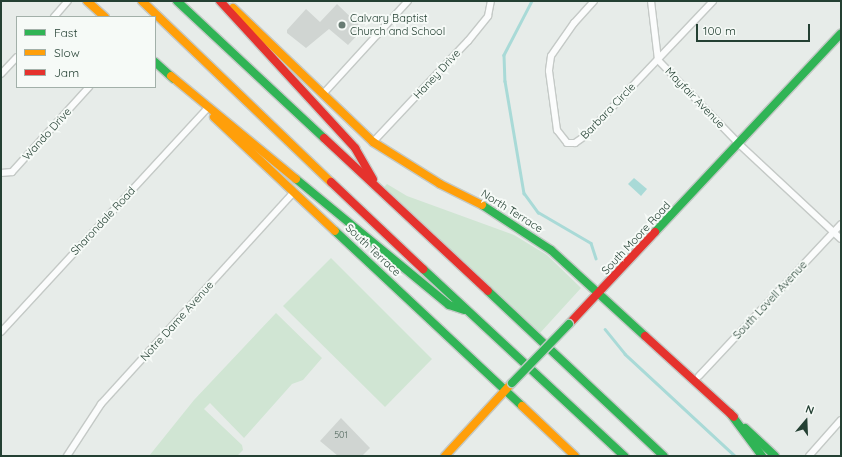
<!DOCTYPE html>
<style>
body{margin:0}
#map{position:relative;width:842px;height:457px;overflow:hidden;background:#e7ece9;font-family:Quicksand,sans-serif}
div>[style]{position:absolute}
.green>*{inset:0;background:#d0e5d3}
.water>*{inset:0;background:#a9dad7}
.stream>*{height:2.5px;margin:-1.25px;padding:0 1.25px;transform-origin:1.25px;border-radius:1.25px;background:#a9dad7}
.building>*{inset:0;background:#d0d5d2}
.roads{filter:drop-shadow(1px 0 #c4c9c6) drop-shadow(-1px 0 #c4c9c6) drop-shadow(0 1px #c4c9c6) drop-shadow(0 -1px #c4c9c6)}
.street>*{height:6px;margin:-3px;padding:0 3px;transform-origin:3px;border-radius:3px;background:#fbfcfc}
.fast>*{height:8px;margin:-4px;padding:0 4px;transform-origin:4px;border-radius:4px;background:#30b455}
.slow>*{height:8px;margin:-4px;padding:0 4px;transform-origin:4px;border-radius:4px;background:#ff9f0a}
.jam>*{height:8px;margin:-4px;padding:0 4px;transform-origin:4px;border-radius:4px;background:#e5322d}
.bridges{filter:drop-shadow(1px 0 #c2cac6) drop-shadow(-1px 0 #c2cac6) drop-shadow(0 1px #c2cac6) drop-shadow(0 -1px #c2cac6)}
.fast-bridge>*{height:8px;margin:-4px;padding:0 4px;transform-origin:4px;border-radius:4px;background:#30b455}
.dots>*{width:11px;height:11px;translate:-50% -50%;box-sizing:border-box;border:2px solid #f6faf7;border-radius:50%}
span{translate:-50% -50%;white-space:nowrap;text-align:center;line-height:1.15;-webkit-text-stroke:4px #f6faf7;paint-order:stroke}
.number-label{font-size:9px;color:#50665c}
.number-label span{-webkit-text-stroke-width:0}
.poi-label{font-size:11px;color:#244033}
.left{translate:0 -50%;text-align:left}
.street-label{font-size:11px;color:#244033}
.frame{position:absolute;inset:0;border:2px solid #244033;pointer-events:none}
.legend{position:absolute;left:16px;top:16px;width:140px;height:72px;box-sizing:border-box;background:#f6faf7;border:1px solid #a2b0a9;margin:0;padding:5px 7px;list-style:none;font-size:12px;color:#244033}
.legend li{display:flex;align-items:center;gap:8px;height:20px}
.legend b{width:20px;border:1px solid #a2b0a9}
.north{position:absolute;left:786px;top:401px;width:40px;height:40px;-webkit-text-stroke:3px #f6faf7;paint-order:stroke;rotate:19deg;font-size:11px;font-weight:700;line-height:16px;text-align:center;color:#244033}
.north::after{content:'';display:block;margin:auto;width:14px;height:18px;background:#244033;clip-path:polygon(50% 0,100% 100%,50% 72%,0 100%)}
.scale{position:absolute;left:696px;top:24px;width:114px;height:18px;box-sizing:border-box;border:2px solid #244033;border-top:0;padding-left:5px;font-size:12px;line-height:14px;white-space:nowrap;color:#244033;-webkit-text-stroke:3px #f6faf7;paint-order:stroke}
</style>
<div id="map">
<div class="green">
<div style="clip-path:polygon(387px 184px,407px 196px,514px 235px,547px 255px,581px 288px,540px 333px,384px 187px)"></div>
<div style="clip-path:polygon(331px 258px,432px 359px,385px 407px,283px 306px)"></div>
<div style="clip-path:polygon(276px 313px,322px 358px,303px 380px,292px 384px,244px 438px,210px 403px,204px 409px,242px 445px,243px 450px,237px 456px,149px 456px,194px 400px)"></div>
</div>
<div class="water">
<div style="clip-path:polygon(634px 178px,647px 189px,641px 196px,628px 184px)"></div>
</div>
<div class="stream">
<div style="left:532px;top:1px;width:61px;rotate:117.4deg"></div>
<div style="left:504px;top:55px;width:26px;rotate:88deg"></div>
<div style="left:505px;top:81px;width:114px;rotate:80.4deg"></div>
<div style="left:524px;top:193px;width:24px;rotate:54deg"></div>
<div style="left:538px;top:212px;width:61px;rotate:30.3deg"></div>
<div style="left:591px;top:243px;width:16px;rotate:72deg"></div>
<div style="left:605px;top:329px;width:32px;rotate:51deg"></div>
<div style="left:625px;top:354px;width:150px;rotate:42.8deg"></div>
</div>
<div class="building">
<div style="clip-path:polygon(337px 4px,363px 29px,348px 45px,329px 29px,306px 48px,287px 33px,287px 30px,306px 9px,320px 22px)"></div>
<div style="clip-path:polygon(341px 418px,370px 448px,362px 456px,338px 456px,320px 441px)"></div>
</div>
<div class="roads">
<div class="street">
<div style="left:594px;top:1px;width:30px;rotate:132deg"></div>
<div style="left:574px;top:23px;width:40px;rotate:124.9deg"></div>
<div style="left:551px;top:56px;width:15px;rotate:98deg"></div>
<div style="left:549px;top:71px;width:60px;rotate:82.3deg"></div>
<div style="left:557px;top:130px;width:16px;rotate:52deg"></div>
<div style="left:567px;top:143px;width:8px"></div>
<div style="left:575px;top:143px;width:12px;rotate:-35deg"></div>
<div style="left:585px;top:136px;width:186px;rotate:-46.5deg"></div>
<div style="left:651px;top:1px;width:59px;rotate:83.2deg"></div>
<div style="left:658px;top:60px;width:117px;rotate:46deg"></div>
<div style="left:739px;top:144px;width:139px;rotate:43deg"></div>
<div style="left:54px;top:17px;width:21px;rotate:-49deg"></div>
<div style="left:1px;top:74px;width:23px;rotate:-47deg"></div>
<div style="left:323px;top:94px;width:126px;rotate:-47.6deg"></div>
<div style="left:373px;top:142px;width:139px;rotate:-46.8deg"></div>
<div style="left:468px;top:41px;width:32px;rotate:-51deg"></div>
<div style="left:488px;top:16px;width:15px;rotate:-79deg"></div>
<div style="left:1px;top:173px;width:11px;rotate:-5deg"></div>
<div style="left:12px;top:172px;width:115px;rotate:-47.8deg"></div>
<div style="left:1px;top:332px;width:302px;rotate:-47.3deg"></div>
<div style="left:699px;top:376px;width:208px;rotate:-46.9deg"></div>
<div style="left:67px;top:456px;width:62px;rotate:-56.8deg"></div>
<div style="left:101px;top:404px;width:287px;rotate:-47.7deg"></div>
<div style="left:809px;top:456px;width:48px;rotate:-48.4deg"></div>
</div>
<div class="fast">
<div style="left:177px;top:1px;width:201px;rotate:43deg"></div>
<div style="left:155px;top:62px;width:25px;rotate:42deg"></div>
<div style="left:296px;top:179px;width:198px;rotate:39.5deg"></div>
<div style="left:449px;top:305px;width:16px;rotate:18deg"></div>
<div style="left:482px;top:205px;width:82px;rotate:33.1deg"></div>
<div style="left:551px;top:250px;width:127px;rotate:42.5deg"></div>
<div style="left:335px;top:231px;width:256px;rotate:43.1deg"></div>
<div style="left:655px;top:232px;width:272px;rotate:-46.9deg"></div>
<div style="left:423px;top:269px;width:275px;rotate:42.9deg"></div>
<div style="left:488px;top:291px;width:241px;rotate:43.2deg"></div>
<div style="left:730px;top:413px;width:54px;rotate:53.3deg"></div>
<div style="left:745px;top:428px;width:41px;rotate:43deg"></div>
</div>
<div class="slow">
<div style="left:87px;top:1px;width:24px;rotate:42deg"></div>
<div style="left:142px;top:1px;width:262px;rotate:43.8deg"></div>
<div style="left:233px;top:8px;width:194px;rotate:43.7deg"></div>
<div style="left:373px;top:142px;width:79px;rotate:32.1deg"></div>
<div style="left:440px;top:184px;width:47px;rotate:26.6deg"></div>
<div style="left:171px;top:76px;width:162px;rotate:39.5deg"></div>
<div style="left:214px;top:117px;width:166px;rotate:43.3deg"></div>
<div style="left:522px;top:406px;width:73px;rotate:43.3deg"></div>
<div style="left:445px;top:456px;width:99px;rotate:-47.5deg"></div>
</div>
<div class="jam">
<div style="left:220px;top:1px;width:200px;rotate:47.4deg"></div>
<div style="left:355px;top:148px;width:36px;rotate:60deg"></div>
<div style="left:324px;top:138px;width:224px;rotate:43deg"></div>
<div style="left:331px;top:182px;width:127px;rotate:43.4deg"></div>
<div style="left:569px;top:324px;width:126px;rotate:-46.9deg"></div>
<div style="left:645px;top:336px;width:120px;rotate:42.3deg"></div>
</div>
</div>
<div class="bridges">
<div class="fast-bridge">
<div style="left:512px;top:383px;width:82px;rotate:-46deg"></div>
</div>
</div>
<div class="dots">
<div style="left:342px;top:25px;background:#687c73"></div>
</div>
<div class="number-label">
<span style="left:341px;top:435px">501</span>
</div>
<div class="poi-label">
<span class="left" style="left:350px;top:25px">Calvary Baptist<br>Church and School</span>
</div>
<div class="street-label">
<span style="left:437px;top:74px;rotate:-47deg">Haney Drive</span>
<span style="left:695px;top:98px;rotate:46deg">Mayfair Avenue</span>
<span style="left:608px;top:111px;rotate:-46deg">Barbara Circle</span>
<span style="left:47px;top:134px;rotate:-48deg">Wando Drive</span>
<span style="left:512px;top:211px;rotate:32deg">North Terrace</span>
<span style="left:103px;top:221px;rotate:-47deg">Sharondale Road</span>
<span style="left:636px;top:238px;rotate:-47deg">South Moore Road</span>
<span style="left:373px;top:250px;rotate:43deg">South Terrace</span>
<span style="left:770px;top:300px;rotate:-47deg">South Lovell Avenue</span>
<span style="left:177px;top:321px;rotate:-48deg">Notre Dame Avenue</span>
</div>
<div class="frame"></div>
<ul class="legend">
<li><b style="height:5px;background:#30b455"></b>Fast</li>
<li><b style="height:5px;background:#ff9f0a"></b>Slow</li>
<li><b style="height:5px;background:#e5322d"></b>Jam</li>
</ul>
<div class="north">N</div>
<div class="scale">100 m</div>
</div>
